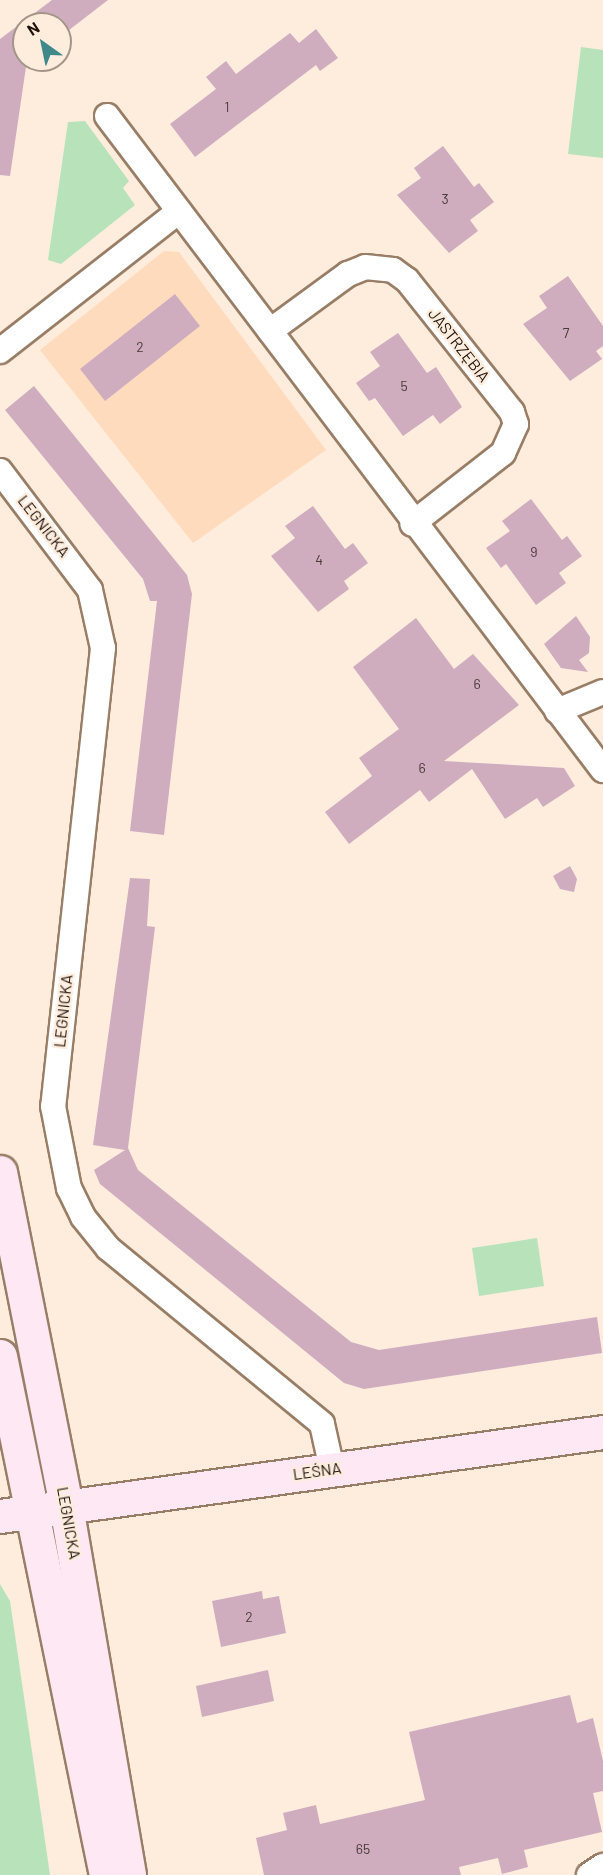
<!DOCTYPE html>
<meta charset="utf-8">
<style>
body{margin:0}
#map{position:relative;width:603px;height:1875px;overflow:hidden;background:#feecdd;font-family:Barlow,sans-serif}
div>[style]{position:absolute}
.built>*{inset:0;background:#ffdbbd}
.green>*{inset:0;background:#b8e3ba}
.building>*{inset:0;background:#cfadbf}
.roads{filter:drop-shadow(2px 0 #997e67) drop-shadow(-2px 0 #997e67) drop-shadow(0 2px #997e67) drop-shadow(0 -2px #997e67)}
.street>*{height:24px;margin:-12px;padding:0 12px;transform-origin:12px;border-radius:12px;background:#fff}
.secondary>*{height:33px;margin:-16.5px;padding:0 16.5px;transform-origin:16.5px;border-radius:16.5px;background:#fde8f4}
span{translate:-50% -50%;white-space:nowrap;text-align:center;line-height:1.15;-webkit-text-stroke:5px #feecdd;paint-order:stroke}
.number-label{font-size:14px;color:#4a3a38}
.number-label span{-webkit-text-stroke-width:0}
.street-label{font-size:16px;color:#1d130b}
.north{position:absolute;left:12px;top:12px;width:60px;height:60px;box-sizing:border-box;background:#feecdd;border:2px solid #a49589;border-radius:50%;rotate:327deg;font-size:16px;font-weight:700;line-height:24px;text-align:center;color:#1d130b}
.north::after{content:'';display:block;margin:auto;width:21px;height:27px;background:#40898b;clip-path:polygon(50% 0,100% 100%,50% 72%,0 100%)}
</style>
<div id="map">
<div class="built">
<div style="clip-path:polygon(164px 251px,179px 252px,326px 450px,193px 543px,40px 350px)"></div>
</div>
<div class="green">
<div style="clip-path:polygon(581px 47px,603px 50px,603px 158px,568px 154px)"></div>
<div style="clip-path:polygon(85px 121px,129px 181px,123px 188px,135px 205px,61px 264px,48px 260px,68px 122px)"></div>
<div style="clip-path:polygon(537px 1238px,544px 1286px,479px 1296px,472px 1248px)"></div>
<div style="clip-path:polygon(0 1584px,10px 1601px,50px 1875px,0 1875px)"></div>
</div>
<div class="building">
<div style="clip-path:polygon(52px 0,108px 0,60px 37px,60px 24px,24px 24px,27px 60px,10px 176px,0 175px,0 39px)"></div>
<div style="clip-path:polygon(316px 29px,338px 58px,320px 71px,316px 65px,195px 157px,170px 124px,216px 89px,206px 77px,226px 61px,236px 74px,290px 33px,299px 43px)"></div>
<div style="clip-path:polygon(443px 146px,474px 187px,479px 183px,494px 202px,470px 220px,478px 231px,449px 253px,397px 195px,421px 178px,414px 168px)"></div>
<div style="clip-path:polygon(568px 276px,603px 326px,603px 346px,596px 351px,602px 359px,570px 381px,523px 324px,547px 308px,539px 296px)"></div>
<div style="clip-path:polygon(175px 294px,200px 326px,105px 401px,80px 369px)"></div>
<div style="clip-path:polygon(398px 333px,427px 373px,436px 367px,462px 407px,440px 424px,433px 415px,403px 436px,375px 398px,369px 401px,356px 383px,380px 366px,370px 352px)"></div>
<div style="clip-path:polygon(34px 386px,187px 575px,192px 594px,164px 835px,130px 831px,157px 601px,150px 601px,143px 579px,5px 410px)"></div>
<div style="clip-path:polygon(531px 499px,562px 540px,567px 536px,582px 556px,559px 573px,566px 583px,536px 605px,506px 564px,501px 568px,486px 548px,510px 531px,502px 521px)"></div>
<div style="clip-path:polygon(313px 506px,345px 549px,353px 543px,368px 563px,344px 581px,349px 589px,318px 612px,271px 556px,295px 538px,285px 526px)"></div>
<div style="clip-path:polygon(576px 616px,590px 637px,589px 653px,579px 660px,588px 672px,561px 668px,544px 644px)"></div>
<div style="clip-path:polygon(416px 618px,454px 669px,473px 654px,519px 705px,444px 761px,564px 768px,575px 786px,543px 807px,537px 798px,505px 819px,472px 769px,429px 802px,420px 790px,349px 844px,325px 812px,372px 776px,359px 758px,399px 729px,353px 667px)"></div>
<div style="clip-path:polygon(570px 866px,577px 879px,574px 892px,560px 889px,553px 876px)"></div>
<div style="clip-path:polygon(130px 878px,150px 879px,147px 926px,155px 927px,128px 1148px,138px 1170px,351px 1342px,379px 1350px,597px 1317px,602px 1353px,364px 1389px,344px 1383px,100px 1184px,94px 1170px,125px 1150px,93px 1145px)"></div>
<div style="clip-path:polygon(262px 1591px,263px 1599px,279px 1596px,286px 1633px,221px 1647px,212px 1601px)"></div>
<div style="clip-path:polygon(268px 1670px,274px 1701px,202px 1717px,196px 1686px)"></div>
<div style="clip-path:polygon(570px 1695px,577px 1723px,593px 1718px,603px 1761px,603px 1791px,593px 1793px,602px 1832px,524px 1850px,528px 1867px,502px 1874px,498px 1858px,459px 1867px,461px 1875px,264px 1875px,256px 1838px,287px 1830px,283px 1813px,316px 1805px,320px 1824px,425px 1800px,409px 1732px)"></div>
</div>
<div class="roads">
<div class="street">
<div style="left:107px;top:116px;width:821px;rotate:52.82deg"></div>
<div style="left:270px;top:331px;width:97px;rotate:-36.2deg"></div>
<div style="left:348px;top:274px;width:18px;rotate:-22deg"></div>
<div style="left:365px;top:267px;width:28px;rotate:6deg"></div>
<div style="left:393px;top:270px;width:17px;rotate:36deg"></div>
<div style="left:407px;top:280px;width:169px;rotate:51.5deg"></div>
<div style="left:512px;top:412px;width:13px;rotate:72deg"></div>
<div style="left:516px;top:424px;width:32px;rotate:114deg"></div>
<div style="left:503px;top:453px;width:115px;rotate:142deg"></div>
<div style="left:0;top:351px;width:227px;rotate:-38deg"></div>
<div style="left:0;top:471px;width:149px;rotate:52.9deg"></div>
<div style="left:90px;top:590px;width:59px;rotate:77.4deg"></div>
<div style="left:103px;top:648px;width:461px;rotate:96.2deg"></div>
<div style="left:53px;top:1106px;width:84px;rotate:79deg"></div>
<div style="left:69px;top:1188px;width:32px;rotate:64deg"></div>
<div style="left:83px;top:1217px;width:40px;rotate:51deg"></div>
<div style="left:108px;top:1248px;width:277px;rotate:39.4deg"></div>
<div style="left:322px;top:1424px;width:46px;rotate:77.5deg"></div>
<div style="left:557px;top:711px;width:50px;rotate:-22.4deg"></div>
<div style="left:589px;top:1875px;width:17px;rotate:-33deg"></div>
</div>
<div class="secondary">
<div style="left:0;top:1172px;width:340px;rotate:78.8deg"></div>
<div style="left:66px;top:1506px;width:374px;rotate:80.3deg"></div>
<div style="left:0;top:1356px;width:530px;rotate:78.46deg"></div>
<div style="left:0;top:1516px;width:609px;rotate:-7.93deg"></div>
</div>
</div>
<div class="number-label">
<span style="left:227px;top:107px">1</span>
<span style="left:445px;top:199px">3</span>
<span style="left:566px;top:333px">7</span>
<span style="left:140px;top:347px">2</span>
<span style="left:404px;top:386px">5</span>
<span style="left:534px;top:552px">9</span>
<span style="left:319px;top:560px">4</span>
<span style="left:477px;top:684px">6</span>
<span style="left:422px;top:768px">6</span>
<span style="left:249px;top:1617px">2</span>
<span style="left:363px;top:1849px">65</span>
</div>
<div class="street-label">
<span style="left:459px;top:345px;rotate:52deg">JASTRZĘBIA</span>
<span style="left:44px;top:526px;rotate:52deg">LEGNICKA</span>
<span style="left:63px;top:1011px;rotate:-84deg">LEGNICKA</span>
<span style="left:317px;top:1471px;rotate:-8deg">LEŚNA</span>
<span style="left:69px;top:1523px;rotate:80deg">LEGNICKA</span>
</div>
<div class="north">N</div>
</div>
